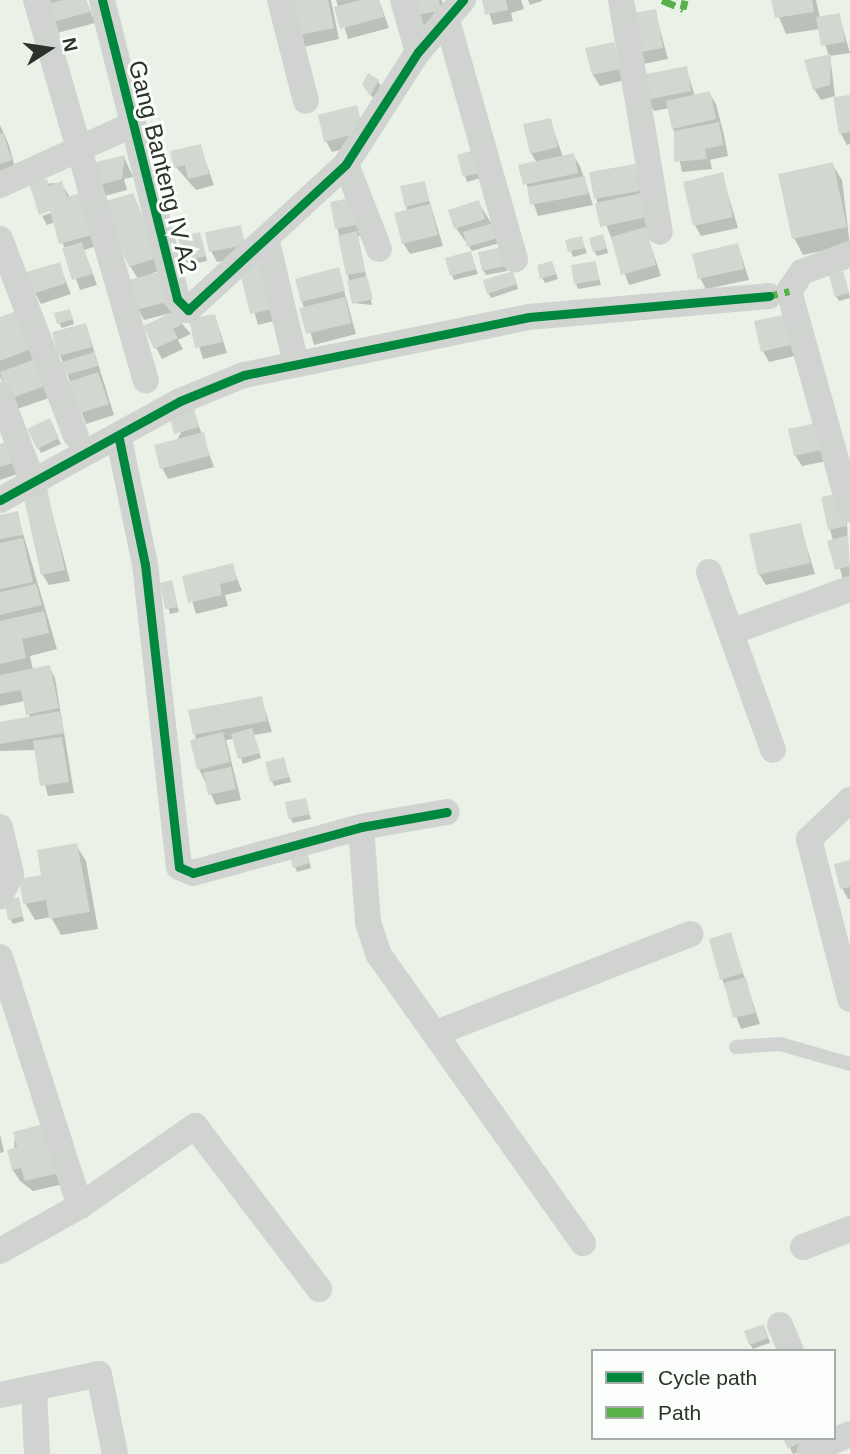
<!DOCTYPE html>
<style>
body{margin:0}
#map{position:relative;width:850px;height:1454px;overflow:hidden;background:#eaf2e8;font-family:Arial,sans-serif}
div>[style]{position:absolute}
.shadow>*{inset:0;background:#0003}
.building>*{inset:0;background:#d1d8d0}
.lane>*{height:14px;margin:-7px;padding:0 7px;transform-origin:7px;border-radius:7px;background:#d1d3d1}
.street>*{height:26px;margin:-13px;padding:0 13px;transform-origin:13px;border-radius:13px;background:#d1d3d1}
.quiet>*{height:7px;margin-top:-3.5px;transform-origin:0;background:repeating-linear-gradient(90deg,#56b246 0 14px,transparent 0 21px)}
.cycleway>*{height:9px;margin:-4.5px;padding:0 4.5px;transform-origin:4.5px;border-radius:4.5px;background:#00873e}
span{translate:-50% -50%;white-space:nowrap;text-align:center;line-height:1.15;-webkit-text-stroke:6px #fbfefb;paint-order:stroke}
.street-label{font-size:24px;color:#2c322c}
.legend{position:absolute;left:591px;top:1349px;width:245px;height:91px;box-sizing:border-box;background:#fbfefb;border:2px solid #a8aca8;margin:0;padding:9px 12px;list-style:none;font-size:21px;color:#2c322c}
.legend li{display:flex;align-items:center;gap:14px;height:35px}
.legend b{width:35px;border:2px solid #a8aca8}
.north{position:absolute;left:14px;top:14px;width:70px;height:70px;-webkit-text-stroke:5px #fbfefb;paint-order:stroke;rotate:78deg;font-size:19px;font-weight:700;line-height:28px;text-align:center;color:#2c322c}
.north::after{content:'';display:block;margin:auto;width:24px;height:32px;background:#2c322c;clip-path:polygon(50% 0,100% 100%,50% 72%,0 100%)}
</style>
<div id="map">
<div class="shadow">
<div style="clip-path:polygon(50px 0,86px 0,95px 23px,57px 33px)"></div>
<div style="clip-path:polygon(285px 0,331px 0,339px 39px,299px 48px)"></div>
<div style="clip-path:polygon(336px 0,379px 0,389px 28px,348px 39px)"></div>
<div style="clip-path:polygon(412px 0,442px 0,446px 21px,422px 26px)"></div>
<div style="clip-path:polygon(485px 0,521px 0,524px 9px,511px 13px,513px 21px,493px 25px)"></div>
<div style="clip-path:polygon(528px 0,542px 0,542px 1px,530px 5px)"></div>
<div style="clip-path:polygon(772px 0,816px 0,820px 18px,839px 15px,850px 53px,830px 56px,835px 96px,821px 100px,814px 89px,829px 56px,820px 29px,786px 34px)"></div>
<div style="clip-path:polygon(655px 11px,668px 59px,643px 64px,637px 53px)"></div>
<div style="clip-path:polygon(613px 44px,625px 80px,600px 86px,593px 75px)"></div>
<div style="clip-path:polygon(686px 68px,695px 96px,709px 93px,716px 104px,724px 135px,728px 156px,710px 160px,712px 169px,682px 172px,669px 108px,654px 111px,648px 100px)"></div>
<div style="clip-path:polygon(378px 81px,381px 86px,374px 99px,367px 90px)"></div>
<div style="clip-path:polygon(850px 96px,850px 144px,847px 145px,841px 134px)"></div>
<div style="clip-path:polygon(356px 107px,368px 143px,332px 152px,326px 141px)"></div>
<div style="clip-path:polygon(550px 120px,563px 157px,573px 155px,580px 166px,593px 205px,538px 216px,520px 166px,537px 163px,531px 153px)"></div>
<div style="clip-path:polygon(0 125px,9px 145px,16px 171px,0 172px)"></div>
<div style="clip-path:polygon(200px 146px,214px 185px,196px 190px,176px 167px)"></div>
<div style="clip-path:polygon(459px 156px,488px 176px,467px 182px)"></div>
<div style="clip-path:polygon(124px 157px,133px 177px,124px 179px,127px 190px,101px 197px,95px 186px)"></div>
<div style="clip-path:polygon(832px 164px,842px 180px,850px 245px,803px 255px,794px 238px)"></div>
<div style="clip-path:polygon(634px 166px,657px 227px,645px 229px,661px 276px,629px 285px,596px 198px)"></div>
<div style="clip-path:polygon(722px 174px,738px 228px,701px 236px,695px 225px)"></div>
<div style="clip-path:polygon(61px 183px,100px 245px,84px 250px,97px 285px,80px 290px,55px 222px,47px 225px,42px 216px,59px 210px,32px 184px)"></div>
<div style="clip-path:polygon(424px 183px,443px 246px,410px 254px,403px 243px,407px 206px)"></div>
<div style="clip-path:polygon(132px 195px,165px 268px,142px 278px,191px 334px,178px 340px,183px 349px,162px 359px,145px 327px,171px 313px,144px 320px,138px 309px,138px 279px,130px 266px)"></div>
<div style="clip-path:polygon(478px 202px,503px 242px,472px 251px,456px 228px)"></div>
<div style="clip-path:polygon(332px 204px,371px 234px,358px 236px,372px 305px,354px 303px)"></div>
<div style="clip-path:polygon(240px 227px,250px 256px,217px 262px,211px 251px)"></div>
<div style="clip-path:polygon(200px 234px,207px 261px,188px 265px,185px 260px)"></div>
<div style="clip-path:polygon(581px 238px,587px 253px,573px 257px,567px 241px)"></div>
<div style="clip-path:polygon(605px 241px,608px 253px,597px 256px,594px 251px)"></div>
<div style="clip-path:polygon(738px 245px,749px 280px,706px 289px,700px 278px)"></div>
<div style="clip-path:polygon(470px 253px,478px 274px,454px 280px,452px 275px)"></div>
<div style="clip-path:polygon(504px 254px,507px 271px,486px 275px,483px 270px)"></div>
<div style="clip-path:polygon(552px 263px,558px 279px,545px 283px,542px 278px)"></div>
<div style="clip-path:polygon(595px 263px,601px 285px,578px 289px,576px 284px)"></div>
<div style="clip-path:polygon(59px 264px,71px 294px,41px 304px,35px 293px)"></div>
<div style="clip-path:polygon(242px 269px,278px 320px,258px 325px)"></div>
<div style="clip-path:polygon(338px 269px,356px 334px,314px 345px,302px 301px)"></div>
<div style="clip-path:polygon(515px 278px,518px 289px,491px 298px,488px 293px)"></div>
<div style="clip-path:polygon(845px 278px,850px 298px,839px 301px,836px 296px)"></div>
<div style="clip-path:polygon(25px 310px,52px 397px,14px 410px,0 377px,0 319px)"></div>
<div style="clip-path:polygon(72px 316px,74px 324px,62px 328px,59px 323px)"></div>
<div style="clip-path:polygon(215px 316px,227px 353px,203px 359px,191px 321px)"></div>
<div style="clip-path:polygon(787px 316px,799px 355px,769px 362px,763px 351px)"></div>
<div style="clip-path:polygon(86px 325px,114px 415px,86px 424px,60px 355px)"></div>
<div style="clip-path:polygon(193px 410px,214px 467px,168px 479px,162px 468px)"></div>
<div style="clip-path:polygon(49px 421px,61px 444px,41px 453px,29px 430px)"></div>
<div style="clip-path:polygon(816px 425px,827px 461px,802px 466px,795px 455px)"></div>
<div style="clip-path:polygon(0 445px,20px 473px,0 480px)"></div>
<div style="clip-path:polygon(46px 490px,70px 581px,49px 585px,42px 574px)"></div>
<div style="clip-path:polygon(846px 506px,850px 578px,843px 580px,830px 529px)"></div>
<div style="clip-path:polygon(17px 513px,57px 649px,30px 656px,33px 670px,49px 667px,55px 678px,74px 793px,48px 796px,36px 750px,0 751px,0 724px,30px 718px,25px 701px,0 706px,0 517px)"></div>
<div style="clip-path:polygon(800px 525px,815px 574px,766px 585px,759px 574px)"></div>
<div style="clip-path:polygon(232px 565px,242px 591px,225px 595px,228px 606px,196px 614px,185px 577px)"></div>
<div style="clip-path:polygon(171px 582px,179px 612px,170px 614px,162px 584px)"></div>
<div style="clip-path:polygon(261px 697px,272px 732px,254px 735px,261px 758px,243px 764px,234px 739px,226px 740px,241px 800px,216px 805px,199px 769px,195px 734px)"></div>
<div style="clip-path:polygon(283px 759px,291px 782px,274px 786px,272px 781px)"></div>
<div style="clip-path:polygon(305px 800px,311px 819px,293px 823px,290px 818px)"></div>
<div style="clip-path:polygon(76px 845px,86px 861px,98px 929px,61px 935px,51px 917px,35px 920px,25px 903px)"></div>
<div style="clip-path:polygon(307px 853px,311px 868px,297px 872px,295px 867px)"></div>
<div style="clip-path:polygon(850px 862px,850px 899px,848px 899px,842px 888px)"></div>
<div style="clip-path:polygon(18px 899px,24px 921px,13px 924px,10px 919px)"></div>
<div style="clip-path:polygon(730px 934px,760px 1024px,741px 1029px,722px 979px)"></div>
<div style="clip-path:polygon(15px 1133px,68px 1183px,33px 1191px,20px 1181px,13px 1170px)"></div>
<div style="clip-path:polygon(0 1134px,4px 1152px,0 1153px)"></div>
<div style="clip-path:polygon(766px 1331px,770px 1343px,753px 1349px,750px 1344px)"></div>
<div style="clip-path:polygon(785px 1438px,821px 1446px,793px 1454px)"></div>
</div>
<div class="building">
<div style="clip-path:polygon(63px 0,86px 0,90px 12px,49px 23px,44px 5px)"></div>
<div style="clip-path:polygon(283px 0,328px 0,334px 28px,291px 37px)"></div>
<div style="clip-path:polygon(360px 0,379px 0,384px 17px,340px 29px,334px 7px)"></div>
<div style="clip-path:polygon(410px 0,439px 0,441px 10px,414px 16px)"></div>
<div style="clip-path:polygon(482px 0,506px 0,508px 10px,485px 15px)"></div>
<div style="clip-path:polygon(771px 0,812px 0,814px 12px,775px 18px)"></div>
<div style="clip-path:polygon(656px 9px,663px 48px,635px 53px,627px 14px)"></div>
<div style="clip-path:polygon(840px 13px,845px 42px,821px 46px,816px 17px)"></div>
<div style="clip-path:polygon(614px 42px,620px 69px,592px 75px,585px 48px)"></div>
<div style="clip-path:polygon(831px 54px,830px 85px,813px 90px,804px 60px)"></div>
<div style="clip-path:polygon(687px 66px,691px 91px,646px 100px,641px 75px)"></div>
<div style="clip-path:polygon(368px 73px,379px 80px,370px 96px,362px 84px)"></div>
<div style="clip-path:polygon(710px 91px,716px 119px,672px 129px,666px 101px)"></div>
<div style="clip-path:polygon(850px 95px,850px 132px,839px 134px,833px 97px)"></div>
<div style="clip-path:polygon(357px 105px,363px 132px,324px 142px,318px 115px)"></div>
<div style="clip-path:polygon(551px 118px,558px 147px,530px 154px,523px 124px)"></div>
<div style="clip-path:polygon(719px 122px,723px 145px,705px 149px,707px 159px,674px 162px,674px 131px)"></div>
<div style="clip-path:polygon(3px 133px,12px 160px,0 164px,0 134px)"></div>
<div style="clip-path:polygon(201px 144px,209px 174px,188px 179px,185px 165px,174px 168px,170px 151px)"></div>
<div style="clip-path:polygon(481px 148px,487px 171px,463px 177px,457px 155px)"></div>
<div style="clip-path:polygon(574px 153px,578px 173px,523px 185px,518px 165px)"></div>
<div style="clip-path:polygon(125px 155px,122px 179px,93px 187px,88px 164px)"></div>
<div style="clip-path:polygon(833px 162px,847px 227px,792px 239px,778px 174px)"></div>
<div style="clip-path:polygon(635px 164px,640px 191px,594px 199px,589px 172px)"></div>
<div style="clip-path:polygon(723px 172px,733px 217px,693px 226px,683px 182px)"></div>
<div style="clip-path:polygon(585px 176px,588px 194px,530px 205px,527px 187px)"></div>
<div style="clip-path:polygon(47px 179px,49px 186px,62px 181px,67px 197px,83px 192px,95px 234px,59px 244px,50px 211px,39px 215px,29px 183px)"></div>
<div style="clip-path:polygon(425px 181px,429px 201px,405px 207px,400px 186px)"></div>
<div style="clip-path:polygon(647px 192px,652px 216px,600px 227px,595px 203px)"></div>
<div style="clip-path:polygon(133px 193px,160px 257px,129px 267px,100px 203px)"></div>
<div style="clip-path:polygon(360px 196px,366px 223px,335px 229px,330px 202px)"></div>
<div style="clip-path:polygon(479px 200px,485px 219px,454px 229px,448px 210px)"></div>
<div style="clip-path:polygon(430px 204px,438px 235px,402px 244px,394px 213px)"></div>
<div style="clip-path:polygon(496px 222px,501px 237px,467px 247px,463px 232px)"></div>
<div style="clip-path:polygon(241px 225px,245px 245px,209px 252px,205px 232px)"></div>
<div style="clip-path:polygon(645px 227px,656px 265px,621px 275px,611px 237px)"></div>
<div style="clip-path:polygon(357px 231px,365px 272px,346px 275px,338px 236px)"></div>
<div style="clip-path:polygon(200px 232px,206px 256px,184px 261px,178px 237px)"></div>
<div style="clip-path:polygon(603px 234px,607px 248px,593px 252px,589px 238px)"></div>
<div style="clip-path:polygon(582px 236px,585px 248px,568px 252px,565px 240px)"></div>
<div style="clip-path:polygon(82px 242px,92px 274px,72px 280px,62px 248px)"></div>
<div style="clip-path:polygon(738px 243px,744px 269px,698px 279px,692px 254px)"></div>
<div style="clip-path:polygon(502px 247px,505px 266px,482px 271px,478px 252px)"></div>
<div style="clip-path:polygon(471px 251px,476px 269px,450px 276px,445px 258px)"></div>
<div style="clip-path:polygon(552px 261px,556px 274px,540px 279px,537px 265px)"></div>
<div style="clip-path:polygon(596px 261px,599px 280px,574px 284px,571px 265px)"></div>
<div style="clip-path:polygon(60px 262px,66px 283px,33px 294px,26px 272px)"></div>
<div style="clip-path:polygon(263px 263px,273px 309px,250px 314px,239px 268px)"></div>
<div style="clip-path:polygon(339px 267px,345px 291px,301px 302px,295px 279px)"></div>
<div style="clip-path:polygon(163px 271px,171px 301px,136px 310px,129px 280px)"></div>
<div style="clip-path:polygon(513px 271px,517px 284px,487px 294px,483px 280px)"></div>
<div style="clip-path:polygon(843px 271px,849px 293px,835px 297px,829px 275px)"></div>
<div style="clip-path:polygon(367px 276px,373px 299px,352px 304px,347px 281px)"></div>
<div style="clip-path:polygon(345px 297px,351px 323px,306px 334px,299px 308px)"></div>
<div style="clip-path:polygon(25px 308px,39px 346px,0 361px,0 317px)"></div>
<div style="clip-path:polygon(70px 309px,73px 319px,57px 324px,54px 313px)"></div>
<div style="clip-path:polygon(179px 309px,186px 322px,173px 329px,178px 338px,154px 349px,143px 326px)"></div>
<div style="clip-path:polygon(215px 314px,222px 342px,195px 348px,189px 319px)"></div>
<div style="clip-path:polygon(788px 314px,794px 344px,761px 352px,754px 321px)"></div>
<div style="clip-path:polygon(86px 323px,92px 347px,58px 356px,52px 332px)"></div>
<div style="clip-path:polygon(94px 352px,98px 366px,63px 376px,59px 363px)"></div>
<div style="clip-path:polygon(38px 358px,47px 385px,7px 400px,0 372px)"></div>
<div style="clip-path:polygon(98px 372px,109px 404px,78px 414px,68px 382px)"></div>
<div style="clip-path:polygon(194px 408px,199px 427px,174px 434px,169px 415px)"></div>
<div style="clip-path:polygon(50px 418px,59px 438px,37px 449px,27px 429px)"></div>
<div style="clip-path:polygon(817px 423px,822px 450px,794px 456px,788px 429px)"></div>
<div style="clip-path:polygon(204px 432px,209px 456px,160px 469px,154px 445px)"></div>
<div style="clip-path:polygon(7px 441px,15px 462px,0 467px,0 444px)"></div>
<div style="clip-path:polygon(47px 488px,65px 570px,41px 575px,23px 494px)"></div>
<div style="clip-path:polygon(840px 493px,847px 526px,828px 530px,821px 497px)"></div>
<div style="clip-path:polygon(18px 511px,23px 535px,0 539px,0 515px)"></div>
<div style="clip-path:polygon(801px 523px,810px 563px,758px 575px,749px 534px)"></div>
<div style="clip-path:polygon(848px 535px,850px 566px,835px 570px,827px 541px)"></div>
<div style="clip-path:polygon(23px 538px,33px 582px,0 589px,0 543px)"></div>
<div style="clip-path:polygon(233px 563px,237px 580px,220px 584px,222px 595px,188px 603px,182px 576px)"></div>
<div style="clip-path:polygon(172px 580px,178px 607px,165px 609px,160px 583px)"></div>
<div style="clip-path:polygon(36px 584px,42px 605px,0 615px,0 592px)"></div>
<div style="clip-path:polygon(44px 611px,49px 633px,22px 639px,26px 658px,0 664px,0 621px)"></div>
<div style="clip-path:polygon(50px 665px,59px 708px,26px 715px,21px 690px,0 694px,0 675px)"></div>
<div style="clip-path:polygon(262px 696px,267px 721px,193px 735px,188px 710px)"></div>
<div style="clip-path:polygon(60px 711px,64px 733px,0 744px,0 722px)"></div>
<div style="clip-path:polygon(252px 728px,260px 753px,238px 759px,231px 734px)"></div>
<div style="clip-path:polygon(223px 732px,230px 762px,197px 770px,190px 740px)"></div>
<div style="clip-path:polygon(62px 737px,69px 782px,40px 786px,33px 741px)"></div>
<div style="clip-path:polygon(284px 757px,289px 777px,270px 782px,265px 762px)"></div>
<div style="clip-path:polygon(231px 767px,236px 789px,208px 795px,203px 773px)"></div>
<div style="clip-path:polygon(306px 798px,310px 814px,288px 819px,285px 802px)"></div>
<div style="clip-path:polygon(77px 843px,90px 912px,49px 919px,46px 900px,23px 904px,19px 879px,41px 875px,37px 850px)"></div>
<div style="clip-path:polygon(305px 846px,309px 863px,293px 868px,288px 850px)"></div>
<div style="clip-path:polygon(850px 860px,850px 887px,840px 889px,834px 864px)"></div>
<div style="clip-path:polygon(19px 897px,23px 916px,8px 920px,4px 901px)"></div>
<div style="clip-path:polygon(731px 932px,743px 973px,720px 980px,709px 939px)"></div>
<div style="clip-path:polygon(746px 977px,755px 1013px,733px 1018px,724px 983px)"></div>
<div style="clip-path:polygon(51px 1122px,63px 1172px,25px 1181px,21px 1168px,12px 1170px,7px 1150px,17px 1147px,13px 1132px)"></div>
<div style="clip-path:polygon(764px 1324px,768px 1338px,749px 1345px,744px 1331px)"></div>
<div style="clip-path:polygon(783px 1438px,809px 1438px,788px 1449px)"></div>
</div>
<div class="lane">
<div style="left:736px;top:1047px;width:44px;rotate:-3.9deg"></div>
<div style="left:780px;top:1044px;width:73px;rotate:15.9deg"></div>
</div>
<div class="street">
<div style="left:36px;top:0;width:396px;rotate:73.9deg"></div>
<div style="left:102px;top:0;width:308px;rotate:75.9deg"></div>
<div style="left:177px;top:299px;width:16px;rotate:45deg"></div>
<div style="left:188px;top:310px;width:215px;rotate:-42.7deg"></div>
<div style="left:346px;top:164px;width:133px;rotate:-57.3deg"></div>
<div style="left:418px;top:52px;width:69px;rotate:-49.1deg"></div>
<div style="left:280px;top:0;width:104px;rotate:75.6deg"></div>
<div style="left:403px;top:0;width:54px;rotate:73.9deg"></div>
<div style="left:621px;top:0;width:235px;rotate:80.5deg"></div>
<div style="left:446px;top:17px;width:252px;rotate:74.1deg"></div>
<div style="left:346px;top:164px;width:91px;rotate:68.8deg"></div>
<div style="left:0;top:185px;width:144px;rotate:-24.6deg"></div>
<div style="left:0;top:239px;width:211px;rotate:68.9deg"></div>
<div style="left:267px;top:242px;width:125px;rotate:76.6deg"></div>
<div style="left:850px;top:254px;width:51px;rotate:159.4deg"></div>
<div style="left:802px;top:272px;width:23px;rotate:124deg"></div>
<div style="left:789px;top:291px;width:227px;rotate:74.4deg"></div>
<div style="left:0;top:395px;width:96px;rotate:69.3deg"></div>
<div style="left:119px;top:439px;width:128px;rotate:78.3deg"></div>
<div style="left:145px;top:564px;width:305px;rotate:83.6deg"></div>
<div style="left:179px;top:867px;width:15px;rotate:23deg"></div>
<div style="left:193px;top:873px;width:174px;rotate:-15.3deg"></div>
<div style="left:361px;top:827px;width:87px;rotate:-9.9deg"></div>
<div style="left:0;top:500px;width:205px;rotate:-28.8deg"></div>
<div style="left:180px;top:401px;width:69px;rotate:-22.1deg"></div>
<div style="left:244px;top:375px;width:291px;rotate:-11.5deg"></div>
<div style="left:529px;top:317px;width:241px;rotate:-5deg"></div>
<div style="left:709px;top:572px;width:189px;rotate:70.2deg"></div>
<div style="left:731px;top:632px;width:127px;rotate:-19.9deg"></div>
<div style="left:850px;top:800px;width:57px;rotate:136.4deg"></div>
<div style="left:809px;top:839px;width:165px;rotate:75.6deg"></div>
<div style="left:0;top:827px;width:48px;rotate:76.8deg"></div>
<div style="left:11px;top:874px;width:25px;rotate:116deg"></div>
<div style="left:361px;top:827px;width:95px;rotate:85.8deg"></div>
<div style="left:368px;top:922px;width:35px;rotate:72deg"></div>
<div style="left:379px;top:955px;width:353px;rotate:54.7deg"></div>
<div style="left:0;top:957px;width:262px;rotate:72.2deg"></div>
<div style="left:80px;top:1206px;width:140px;rotate:-34.8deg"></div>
<div style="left:195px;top:1126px;width:205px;rotate:52.7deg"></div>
<div style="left:439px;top:1032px;width:270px;rotate:-21.3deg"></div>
<div style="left:803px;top:1247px;width:50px;rotate:-21deg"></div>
<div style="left:0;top:1251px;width:92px;rotate:-29.4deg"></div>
<div style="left:780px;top:1325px;width:28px;rotate:67deg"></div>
<div style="left:34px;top:1388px;width:66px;rotate:87.4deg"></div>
<div style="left:0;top:1395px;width:101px;rotate:-12deg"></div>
<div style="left:99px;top:1374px;width:82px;rotate:78.7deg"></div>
<div style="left:810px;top:1451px;width:43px;rotate:-23deg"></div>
</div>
<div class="quiet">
<div style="left:662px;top:0;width:23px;rotate:23deg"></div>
<div style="left:683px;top:9px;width:9px;rotate:-77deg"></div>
<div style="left:764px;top:297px;width:26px;rotate:-13deg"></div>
</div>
<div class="cycleway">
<div style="left:102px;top:0;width:308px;rotate:75.9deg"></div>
<div style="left:177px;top:299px;width:16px;rotate:45deg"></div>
<div style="left:188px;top:310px;width:215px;rotate:-42.7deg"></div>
<div style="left:346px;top:164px;width:133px;rotate:-57.3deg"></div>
<div style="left:418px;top:52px;width:69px;rotate:-49.1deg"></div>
<div style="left:119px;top:439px;width:128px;rotate:78.3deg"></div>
<div style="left:145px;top:564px;width:305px;rotate:83.6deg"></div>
<div style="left:179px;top:867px;width:15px;rotate:23deg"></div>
<div style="left:193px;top:873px;width:174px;rotate:-15.3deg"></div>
<div style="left:361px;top:827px;width:87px;rotate:-9.9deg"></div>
<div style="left:0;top:500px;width:205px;rotate:-28.8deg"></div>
<div style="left:180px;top:401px;width:69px;rotate:-22.1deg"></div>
<div style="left:244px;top:375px;width:291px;rotate:-11.5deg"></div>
<div style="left:529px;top:317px;width:241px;rotate:-5deg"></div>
</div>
<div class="street-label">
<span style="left:163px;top:167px;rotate:76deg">Gang Banteng IV A2</span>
</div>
<ul class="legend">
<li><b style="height:9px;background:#00873e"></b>Cycle path</li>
<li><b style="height:9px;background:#56b246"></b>Path</li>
</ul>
<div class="north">N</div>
</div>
